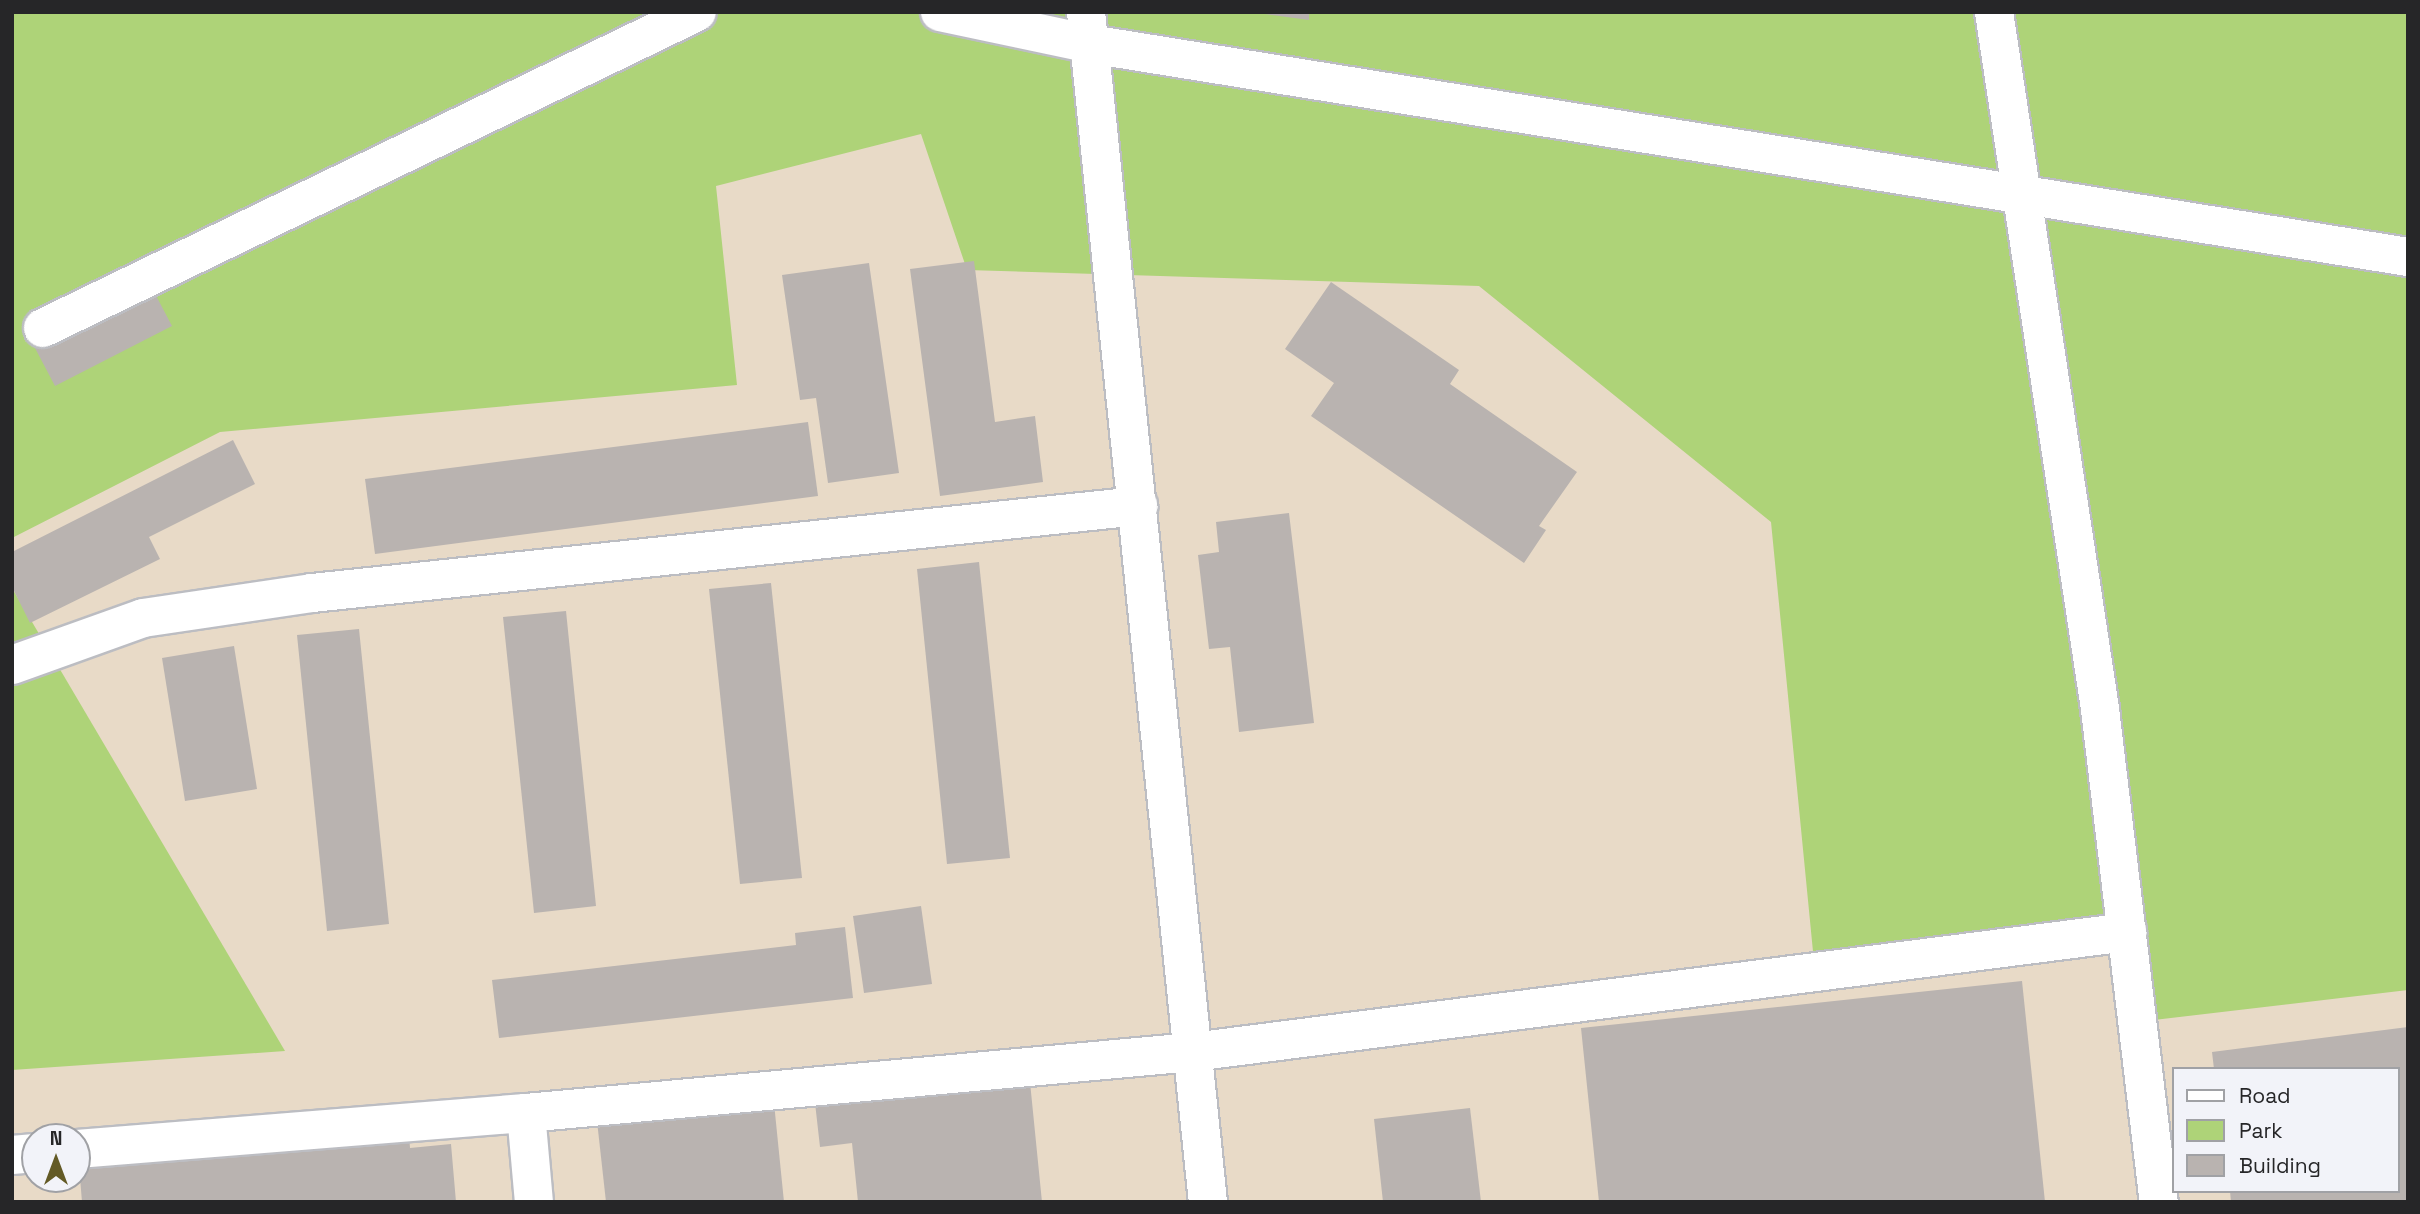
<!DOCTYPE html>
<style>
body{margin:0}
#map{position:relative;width:2420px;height:1214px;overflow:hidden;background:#e5e6eb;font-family:"Space Grotesk",sans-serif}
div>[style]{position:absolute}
.industrial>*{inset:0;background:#e8dac7}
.green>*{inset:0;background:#aed378}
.building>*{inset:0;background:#b9b3b0}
.roads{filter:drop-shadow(2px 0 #bcbdc2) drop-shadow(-2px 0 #bcbdc2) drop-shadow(0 2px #bcbdc2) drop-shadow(0 -2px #bcbdc2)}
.minor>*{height:38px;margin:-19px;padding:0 19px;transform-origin:19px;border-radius:19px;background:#fff}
span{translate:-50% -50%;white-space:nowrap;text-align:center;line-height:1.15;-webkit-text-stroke:7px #f2f3f9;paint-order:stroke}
.frame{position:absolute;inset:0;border:14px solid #262628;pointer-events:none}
.legend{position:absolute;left:2172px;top:1067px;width:228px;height:126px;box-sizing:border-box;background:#f2f3f9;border:2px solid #a0a1a5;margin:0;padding:9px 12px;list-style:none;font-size:21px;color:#262628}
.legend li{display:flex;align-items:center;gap:14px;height:35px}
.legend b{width:35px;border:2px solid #a0a1a5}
.north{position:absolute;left:21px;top:1123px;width:70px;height:70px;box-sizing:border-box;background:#f2f3f9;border:2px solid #a0a1a5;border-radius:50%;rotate:0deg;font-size:19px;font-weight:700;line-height:28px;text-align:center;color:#262628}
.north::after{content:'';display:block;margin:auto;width:24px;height:32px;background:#635a26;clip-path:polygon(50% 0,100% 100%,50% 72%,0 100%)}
</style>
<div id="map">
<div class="industrial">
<div style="clip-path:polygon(evenodd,12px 12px,2408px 12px,2408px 1202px,12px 1202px,12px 12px,2173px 1069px,2397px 1069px,2397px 1191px,2173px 1191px,2173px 1069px,12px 12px,35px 1137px,77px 1137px,77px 1179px,35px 1179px,35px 1137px)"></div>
</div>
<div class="green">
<div style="clip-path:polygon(12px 12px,2408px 12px,2408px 990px,2137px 1022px,2127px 933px,1815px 972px,1771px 522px,1479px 286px,967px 270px,921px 134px,716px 186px,737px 385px,220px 432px,12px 538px)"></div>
<div style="clip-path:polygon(12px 588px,285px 1051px,12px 1070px)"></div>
</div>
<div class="building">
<div style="clip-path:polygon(1265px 12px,1309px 12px,1309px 20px,1265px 14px)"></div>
<div style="clip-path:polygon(974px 261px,995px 422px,1035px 416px,1043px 482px,940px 496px,910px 269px)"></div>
<div style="clip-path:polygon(869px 263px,899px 473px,828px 483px,816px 398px,800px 400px,782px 275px)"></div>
<div style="clip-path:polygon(1331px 282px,1459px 370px,1450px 384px,1577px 472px,1539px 526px,1546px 530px,1524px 563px,1311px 416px,1334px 383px,1285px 349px)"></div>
<div style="clip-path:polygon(152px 288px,172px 326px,55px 386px,35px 348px)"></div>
<div style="clip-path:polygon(808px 422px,818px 496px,375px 554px,365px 479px)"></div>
<div style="clip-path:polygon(233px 440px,255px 484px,149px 537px,160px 559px,30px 623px,12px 587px,12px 552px)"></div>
<div style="clip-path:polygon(1289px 513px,1314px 723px,1239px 732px,1230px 647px,1209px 649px,1198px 555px,1219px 552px,1216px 522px)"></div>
<div style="clip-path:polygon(979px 562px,1010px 858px,947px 864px,917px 569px)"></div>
<div style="clip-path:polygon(771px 583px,802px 878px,740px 884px,709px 589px)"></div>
<div style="clip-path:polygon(566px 611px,596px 906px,534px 913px,503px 617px)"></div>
<div style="clip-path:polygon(359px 629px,389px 924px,327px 931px,297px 635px)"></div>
<div style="clip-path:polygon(234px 646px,257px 789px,185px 801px,162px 658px)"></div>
<div style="clip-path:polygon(921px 906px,932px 984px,864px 993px,853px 916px)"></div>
<div style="clip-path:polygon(845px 927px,853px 998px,499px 1038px,492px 980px,796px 945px,795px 933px)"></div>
<div style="clip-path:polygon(2022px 981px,2045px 1202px,1599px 1202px,1581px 1028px)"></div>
<div style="clip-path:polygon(2408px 1027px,2408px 1202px,2231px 1202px,2230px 1191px,2397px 1191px,2397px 1069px,2214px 1069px,2212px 1052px)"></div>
<div style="clip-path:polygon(1029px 1072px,1042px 1202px,858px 1202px,852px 1143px,820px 1147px,814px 1094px)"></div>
<div style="clip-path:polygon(774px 1103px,784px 1202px,606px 1202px,597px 1121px)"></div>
<div style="clip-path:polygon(1470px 1108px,1481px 1202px,1383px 1202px,1374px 1119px)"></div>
<div style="clip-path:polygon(409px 1134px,410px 1148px,451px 1144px,456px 1202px,82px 1202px,79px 1165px)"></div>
</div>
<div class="roads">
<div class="minor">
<div style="left:940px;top:12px;width:153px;rotate:12deg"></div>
<div style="left:1090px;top:44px;width:1335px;rotate:9.18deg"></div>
<div style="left:1086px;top:12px;width:1196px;rotate:84.15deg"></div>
<div style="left:1994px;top:12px;width:705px;rotate:81.35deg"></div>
<div style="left:2100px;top:709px;width:497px;rotate:83.2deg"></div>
<div style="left:43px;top:328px;width:726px;rotate:-25.79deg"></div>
<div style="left:12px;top:665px;width:139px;rotate:-19.7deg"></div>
<div style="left:143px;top:618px;width:171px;rotate:-8.4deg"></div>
<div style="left:312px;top:593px;width:831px;rotate:-6.01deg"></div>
<div style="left:526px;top:1113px;width:89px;rotate:84.9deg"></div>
<div style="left:77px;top:1149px;width:450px;rotate:-4.6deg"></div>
<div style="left:526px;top:1113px;width:670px;rotate:-5.23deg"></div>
<div style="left:1193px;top:1052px;width:942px;rotate:-7.32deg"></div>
<div style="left:12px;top:1155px;width:23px;rotate:-5deg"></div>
</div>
</div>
<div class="frame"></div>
<ul class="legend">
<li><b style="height:9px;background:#fff"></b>Road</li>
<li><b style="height:19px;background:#aed378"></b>Park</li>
<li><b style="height:19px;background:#b9b3b0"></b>Building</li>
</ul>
<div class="north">N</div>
</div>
